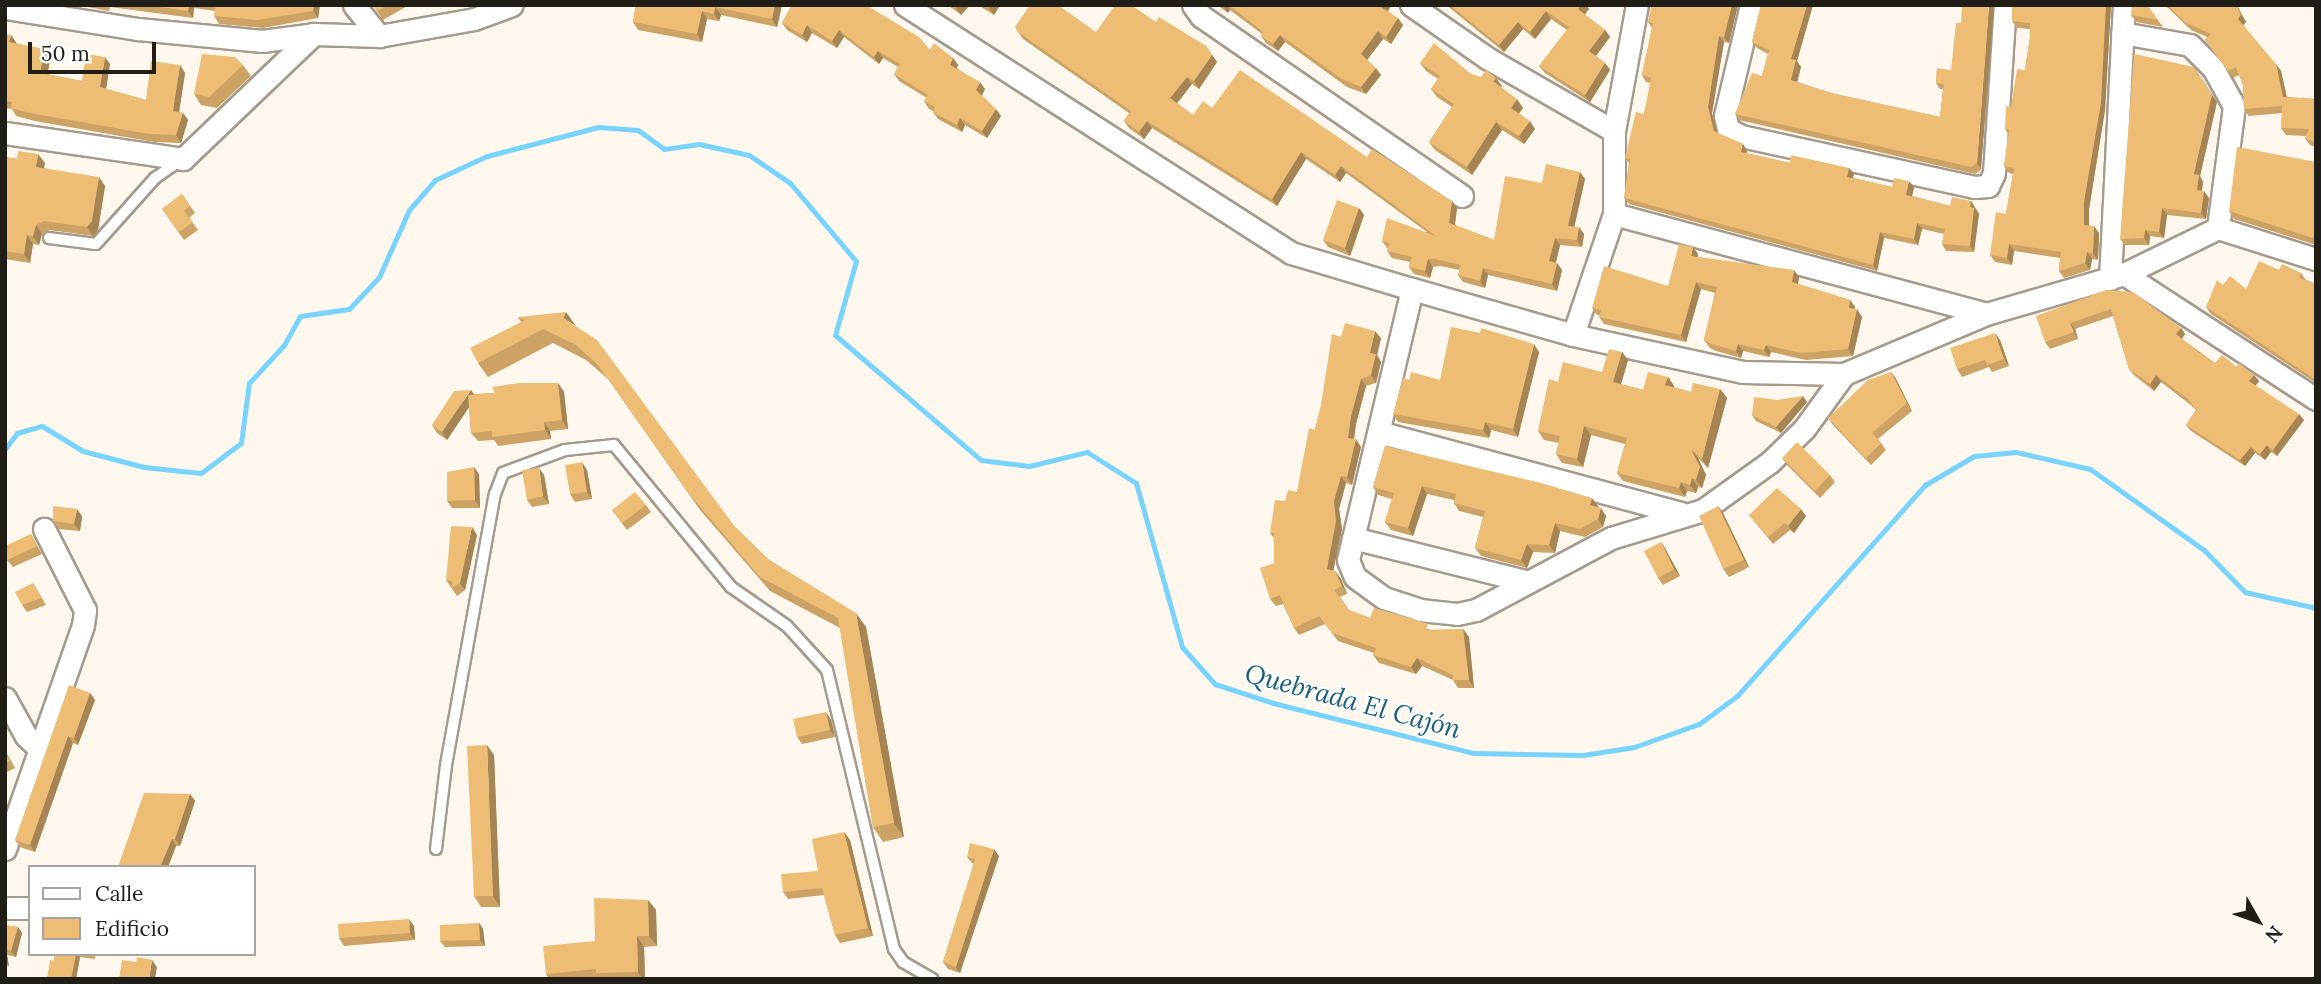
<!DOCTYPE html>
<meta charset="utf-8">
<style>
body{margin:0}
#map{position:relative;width:2321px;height:984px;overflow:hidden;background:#fef7ee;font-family:Lora,serif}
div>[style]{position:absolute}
.stream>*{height:5px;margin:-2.5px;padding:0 2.5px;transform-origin:2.5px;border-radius:2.5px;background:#79d3fd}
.roads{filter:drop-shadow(2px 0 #a49a8d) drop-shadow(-2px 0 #a49a8d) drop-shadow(0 2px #a49a8d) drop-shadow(0 -2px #a49a8d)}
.lane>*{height:10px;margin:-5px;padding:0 5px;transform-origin:5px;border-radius:5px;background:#fff}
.street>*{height:21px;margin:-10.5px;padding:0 10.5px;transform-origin:10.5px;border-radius:10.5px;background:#fff}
.wall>*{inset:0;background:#cca365}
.shaded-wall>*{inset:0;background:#a68453}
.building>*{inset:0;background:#edbd76}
span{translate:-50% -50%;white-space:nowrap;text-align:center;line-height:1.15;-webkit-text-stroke:5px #fff;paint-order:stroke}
.water-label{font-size:26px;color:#195f7b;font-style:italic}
.frame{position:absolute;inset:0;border:7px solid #211e18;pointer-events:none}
.legend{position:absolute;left:28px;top:865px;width:228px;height:91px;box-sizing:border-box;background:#fff;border:2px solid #a6a5a3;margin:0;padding:9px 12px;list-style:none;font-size:21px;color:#211e18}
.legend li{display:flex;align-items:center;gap:14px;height:35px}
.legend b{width:35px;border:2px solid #a6a5a3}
.north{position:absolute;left:2223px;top:886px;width:70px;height:70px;-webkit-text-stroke:5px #fff;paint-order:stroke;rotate:130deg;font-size:19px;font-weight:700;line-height:28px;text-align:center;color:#211e18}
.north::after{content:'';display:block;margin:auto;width:24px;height:32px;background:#211e18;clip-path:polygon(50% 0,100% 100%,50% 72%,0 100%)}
.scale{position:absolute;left:28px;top:42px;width:128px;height:32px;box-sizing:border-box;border:4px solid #211e18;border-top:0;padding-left:9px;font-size:21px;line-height:24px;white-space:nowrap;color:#211e18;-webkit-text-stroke:5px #fff;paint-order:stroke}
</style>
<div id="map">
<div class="stream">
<div style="left:5px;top:449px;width:20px;rotate:-53deg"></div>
<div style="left:17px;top:433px;width:26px;rotate:-16deg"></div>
<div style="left:42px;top:426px;width:48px;rotate:31.4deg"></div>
<div style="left:83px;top:451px;width:63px;rotate:14.7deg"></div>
<div style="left:144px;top:467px;width:57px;rotate:6deg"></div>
<div style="left:201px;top:473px;width:50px;rotate:-36.9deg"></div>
<div style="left:241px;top:443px;width:61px;rotate:-82.4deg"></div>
<div style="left:249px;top:383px;width:52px;rotate:-47.4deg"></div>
<div style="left:284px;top:345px;width:33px;rotate:-61deg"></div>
<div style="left:300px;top:316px;width:49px;rotate:-8.1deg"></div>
<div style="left:349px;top:309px;width:44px;rotate:-46.8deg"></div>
<div style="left:379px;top:277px;width:73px;rotate:-65.9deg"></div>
<div style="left:409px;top:210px;width:40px;rotate:-49deg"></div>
<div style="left:435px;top:180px;width:57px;rotate:-24.8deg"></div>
<div style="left:487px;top:156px;width:115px;rotate:-14.6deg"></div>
<div style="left:598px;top:127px;width:40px;rotate:4.3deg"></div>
<div style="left:638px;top:130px;width:32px;rotate:36deg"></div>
<div style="left:664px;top:149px;width:35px;rotate:-8deg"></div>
<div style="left:699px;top:144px;width:51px;rotate:12.4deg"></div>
<div style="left:749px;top:155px;width:50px;rotate:34.3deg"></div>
<div style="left:790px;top:183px;width:102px;rotate:49.8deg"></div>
<div style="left:856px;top:261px;width:77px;rotate:105.8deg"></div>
<div style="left:835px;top:335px;width:192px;rotate:40.6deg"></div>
<div style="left:981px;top:460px;width:48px;rotate:7.1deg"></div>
<div style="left:1029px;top:466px;width:60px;rotate:-13.6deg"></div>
<div style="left:1087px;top:452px;width:58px;rotate:32.3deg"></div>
<div style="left:1136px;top:483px;width:170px;rotate:74.3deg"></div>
<div style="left:1182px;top:647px;width:50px;rotate:48.3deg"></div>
<div style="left:1215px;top:684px;width:61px;rotate:18.1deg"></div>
<div style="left:1273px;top:703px;width:207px;rotate:14deg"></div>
<div style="left:1474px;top:753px;width:109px;rotate:1.1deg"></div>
<div style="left:1583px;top:755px;width:52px;rotate:-8.9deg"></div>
<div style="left:1634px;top:747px;width:69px;rotate:-19.5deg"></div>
<div style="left:1699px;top:724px;width:47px;rotate:-36.4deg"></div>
<div style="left:1737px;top:696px;width:283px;rotate:-48.3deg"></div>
<div style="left:1925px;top:485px;width:57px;rotate:-30.6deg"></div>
<div style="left:1974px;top:456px;width:42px;rotate:-5.4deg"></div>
<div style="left:2016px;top:452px;width:76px;rotate:12.9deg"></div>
<div style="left:2090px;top:469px;width:140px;rotate:35.4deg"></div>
<div style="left:2204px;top:550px;width:59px;rotate:45.7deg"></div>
<div style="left:2245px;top:592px;width:73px;rotate:12.7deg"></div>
</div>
<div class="roads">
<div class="lane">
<div style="left:49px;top:238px;width:47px;rotate:7.3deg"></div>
<div style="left:96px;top:244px;width:89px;rotate:-48.2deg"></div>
<div style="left:155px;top:178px;width:32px;rotate:-35deg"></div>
<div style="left:436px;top:849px;width:85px;rotate:-83.2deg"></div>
<div style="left:446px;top:765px;width:275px;rotate:-79.8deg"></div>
<div style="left:495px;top:494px;width:22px;rotate:-69deg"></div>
<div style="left:503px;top:473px;width:66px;rotate:-20.4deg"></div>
<div style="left:565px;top:450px;width:49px;rotate:-5.8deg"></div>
<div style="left:614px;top:445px;width:184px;rotate:50.5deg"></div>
<div style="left:731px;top:587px;width:68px;rotate:34.9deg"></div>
<div style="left:787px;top:626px;width:59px;rotate:47.7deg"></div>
<div style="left:827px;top:670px;width:287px;rotate:76.5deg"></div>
<div style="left:894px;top:949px;width:16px;rotate:55deg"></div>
<div style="left:903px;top:962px;width:34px;rotate:30deg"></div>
</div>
<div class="street">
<div style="left:354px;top:5px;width:40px;rotate:51deg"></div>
<div style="left:905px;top:5px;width:459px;rotate:32.7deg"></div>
<div style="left:1291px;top:253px;width:126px;rotate:16.6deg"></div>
<div style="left:1412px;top:289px;width:278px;rotate:103.3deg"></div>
<div style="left:1348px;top:560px;width:18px;rotate:68deg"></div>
<div style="left:1355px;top:577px;width:36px;rotate:36deg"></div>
<div style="left:1384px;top:598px;width:38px;rotate:18deg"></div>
<div style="left:1420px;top:610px;width:37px;rotate:6deg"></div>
<div style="left:1457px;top:614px;width:19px;rotate:-12deg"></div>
<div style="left:1476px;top:610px;width:153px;rotate:-28.1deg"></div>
<div style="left:1611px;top:538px;width:96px;rotate:-16.9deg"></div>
<div style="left:1703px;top:510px;width:82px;rotate:-35.6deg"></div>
<div style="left:1770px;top:462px;width:47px;rotate:-44.1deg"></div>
<div style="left:1804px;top:429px;width:68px;rotate:-54deg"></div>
<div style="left:1193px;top:5px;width:14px;rotate:54deg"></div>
<div style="left:1201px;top:16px;width:317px;rotate:34.6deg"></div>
<div style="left:1411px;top:5px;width:93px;rotate:34.9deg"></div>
<div style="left:1487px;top:58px;width:146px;rotate:29.9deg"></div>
<div style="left:1751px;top:5px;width:114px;rotate:103.2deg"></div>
<div style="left:1725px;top:116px;width:13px;rotate:77deg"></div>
<div style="left:1728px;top:129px;width:15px;rotate:28deg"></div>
<div style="left:1741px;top:136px;width:239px;rotate:12.3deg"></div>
<div style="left:1974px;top:187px;width:14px;rotate:-4deg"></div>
<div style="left:1988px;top:186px;width:14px;rotate:-65deg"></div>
<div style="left:1994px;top:173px;width:168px;rotate:-86.3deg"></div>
<div style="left:5px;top:8px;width:135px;rotate:9deg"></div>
<div style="left:138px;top:29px;width:125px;rotate:5.5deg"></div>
<div style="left:262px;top:41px;width:52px;rotate:-7.7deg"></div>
<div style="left:314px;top:34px;width:65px;rotate:1.8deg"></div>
<div style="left:379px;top:36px;width:97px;rotate:-10.1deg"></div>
<div style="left:474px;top:19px;width:40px;rotate:-20.2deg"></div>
<div style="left:2122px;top:33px;width:69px;rotate:10deg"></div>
<div style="left:2190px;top:45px;width:33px;rotate:45deg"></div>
<div style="left:2213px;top:68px;width:43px;rotate:61.1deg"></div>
<div style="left:2234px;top:106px;width:123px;rotate:97.5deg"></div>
<div style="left:5px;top:133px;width:180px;rotate:8.3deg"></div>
<div style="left:183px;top:159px;width:181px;rotate:-43.7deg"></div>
<div style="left:1614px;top:214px;width:385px;rotate:15deg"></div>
<div style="left:2124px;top:274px;width:229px;rotate:33.1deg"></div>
<div style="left:2110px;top:279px;width:274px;rotate:-87.1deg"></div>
<div style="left:1412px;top:289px;width:167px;rotate:15.9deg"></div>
<div style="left:1573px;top:335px;width:174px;rotate:12.3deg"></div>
<div style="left:1743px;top:372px;width:101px;rotate:1.1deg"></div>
<div style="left:1844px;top:374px;width:154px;rotate:-22.9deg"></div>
<div style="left:1986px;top:314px;width:144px;rotate:-16.2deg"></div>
<div style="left:2124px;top:274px;width:105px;rotate:-26.1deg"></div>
<div style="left:2218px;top:228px;width:103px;rotate:17.6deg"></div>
<div style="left:1573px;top:335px;width:128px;rotate:-71.3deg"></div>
<div style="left:1614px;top:214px;width:83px;rotate:-90deg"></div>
<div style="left:1614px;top:131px;width:128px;rotate:-79.7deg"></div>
<div style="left:1382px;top:433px;width:310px;rotate:15deg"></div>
<div style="left:1353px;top:538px;width:177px;rotate:14deg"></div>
<div style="left:5px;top:698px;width:43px;rotate:61.1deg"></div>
<div style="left:26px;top:736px;width:19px;rotate:43deg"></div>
<div style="left:5px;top:849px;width:237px;rotate:-70.8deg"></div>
<div style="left:83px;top:625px;width:15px;rotate:-82deg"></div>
<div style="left:85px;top:610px;width:91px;rotate:-116.8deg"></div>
<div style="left:5px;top:908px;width:25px"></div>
</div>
</div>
<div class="wall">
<div style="clip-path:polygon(77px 5px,320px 5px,318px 18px,263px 28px,219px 24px,214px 16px,215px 11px,194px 8px,193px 18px,110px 7px,109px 11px)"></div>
<div style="clip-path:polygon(373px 5px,409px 5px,383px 20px)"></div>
<div style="clip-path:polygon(636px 5px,782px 5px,777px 27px,721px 15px,719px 21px,707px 19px,702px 42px,638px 30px,633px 22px)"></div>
<div style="clip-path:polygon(792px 5px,953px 58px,958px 65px,957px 68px,985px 89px,982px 95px,1001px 116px,987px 138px,965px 125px,962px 132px,938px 119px,933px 112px,933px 111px,929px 109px,924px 101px,927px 98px,899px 81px,894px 74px,898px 67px,883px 58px,879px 64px,844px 37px,837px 48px,812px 33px,807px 42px,787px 30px,782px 23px)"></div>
<div style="clip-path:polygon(948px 5px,970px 5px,961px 15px)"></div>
<div style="clip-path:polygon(978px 5px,1000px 5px,994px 15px)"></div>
<div style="clip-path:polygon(1217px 5px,1390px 5px,1391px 6px,1388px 11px,1403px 25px,1391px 44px,1383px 39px,1367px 60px,1381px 75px,1366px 94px,1347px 87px,1285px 42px,1278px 51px,1266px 43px,1261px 36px,1262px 34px,1230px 10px,1228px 13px)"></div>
<div style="clip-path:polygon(1446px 5px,1586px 5px,1589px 9px,1584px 14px,1605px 30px,1610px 37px,1596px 56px,1605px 63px,1610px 70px,1590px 102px,1545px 73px,1539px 66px,1567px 30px,1551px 19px,1535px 39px,1523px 29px,1504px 52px)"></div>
<div style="clip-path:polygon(1652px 5px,1738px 5px,1729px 43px,1724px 42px,1712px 113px,1717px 133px,1743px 144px,1747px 151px,1746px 153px,1790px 163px,1849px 168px,1854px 174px,1853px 178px,1892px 187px,1914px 187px,1912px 196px,1950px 206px,1971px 201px,1979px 214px,1974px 252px,1946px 251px,1942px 244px,1944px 234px,1922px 229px,1918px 245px,1884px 238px,1877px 271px,1629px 204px,1624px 198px,1629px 163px,1625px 158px,1644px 114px,1649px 93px,1650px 83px,1646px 82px,1642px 75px,1652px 28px,1648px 22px)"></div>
<div style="clip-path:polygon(1761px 5px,1813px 5px,1797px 61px,1801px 67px,1797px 82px,1831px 93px,1940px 117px,1943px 89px,1940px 89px,1936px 83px,1937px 68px,1981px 170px,1975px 174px,1739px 120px,1735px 114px,1762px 76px,1768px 54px,1757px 48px,1752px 42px)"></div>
<div style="clip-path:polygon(2111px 5px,2105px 110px,2089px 209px,2089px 225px,2099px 233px,2098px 260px,2092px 259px,2090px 270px,2064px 278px,2059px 271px,2060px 258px,2014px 251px,2012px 265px,1995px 262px,1990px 255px,2006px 214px,2013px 174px,2009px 173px,2004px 166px,2009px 135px,2005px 129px,2011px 107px,2025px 70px,2030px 37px,2030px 29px,2017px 28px,2012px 21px)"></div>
<div style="clip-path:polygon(2147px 5px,2163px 27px,2136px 22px,2131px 15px)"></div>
<div style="clip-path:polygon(2165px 5px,2237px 5px,2246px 22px,2243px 26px,2281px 71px,2287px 97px,2316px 99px,2316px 147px,2310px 145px,2305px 138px,2306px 136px,2286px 135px,2281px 128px,2282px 113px,2249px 116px,2244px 109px,2243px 85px,2239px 75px,2233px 78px,2205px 40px,2207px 37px,2191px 30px)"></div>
<div style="clip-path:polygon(1156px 22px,1206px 46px,1217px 62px,1199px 89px,1192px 84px,1177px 103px,1193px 115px,1212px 108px,1367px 157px,1452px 201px,1457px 208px,1455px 225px,1494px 240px,1542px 183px,1580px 172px,1585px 179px,1574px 227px,1584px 234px,1582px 247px,1560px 245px,1556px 263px,1562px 270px,1557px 291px,1488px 275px,1485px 288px,1463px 282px,1458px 275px,1460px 270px,1440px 266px,1433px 267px,1430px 278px,1414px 274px,1409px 267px,1410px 262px,1392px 258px,1387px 251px,1388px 249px,1382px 241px,1427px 232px,1346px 173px,1340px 182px,1306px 159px,1277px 206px,1152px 128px,1144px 139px,1129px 128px,1124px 121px,1129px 113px,1023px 39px,1018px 32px,1096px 32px)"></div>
<div style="clip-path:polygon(5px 34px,16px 43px,51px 56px,47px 74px,82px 81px,110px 64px,106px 89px,146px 100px,185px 73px,179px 112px,183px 113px,188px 120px,181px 143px,154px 142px,35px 121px,16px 116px,12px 109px,5px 108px)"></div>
<div style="clip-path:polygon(1420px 63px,1471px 74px,1502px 86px,1501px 87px,1523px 108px,1519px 113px,1535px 129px,1524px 144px,1502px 130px,1472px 175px,1435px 150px,1429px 142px,1452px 107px,1437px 97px,1431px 89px,1438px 79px,1426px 71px)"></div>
<div style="clip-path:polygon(243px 65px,251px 76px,217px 108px,201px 105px,194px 94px)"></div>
<div style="clip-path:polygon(2217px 102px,2200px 176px,2203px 182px,2202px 191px,2209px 198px,2206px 219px,2167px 215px,2164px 238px,2150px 236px,2149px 245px,2125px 245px,2120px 239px)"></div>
<div style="clip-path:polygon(5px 157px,45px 163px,44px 168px,105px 186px,98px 230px,93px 236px,50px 230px,42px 234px,39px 245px,33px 244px,30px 263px,5px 259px)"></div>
<div style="clip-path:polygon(2316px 162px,2316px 245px,2234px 219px,2229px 211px)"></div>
<div style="clip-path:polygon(182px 194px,195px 213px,189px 218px,198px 230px,184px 240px,162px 209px)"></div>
<div style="clip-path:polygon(1359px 208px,1364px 215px,1350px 256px,1328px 247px,1323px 240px)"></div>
<div style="clip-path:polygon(1698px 254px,1698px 257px,1799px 277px,1798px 284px,1850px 300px,1855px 307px,1855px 309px,1862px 317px,1853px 356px,1806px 360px,1771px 352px,1769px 357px,1743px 351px,1741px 358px,1716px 351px,1710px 348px,1704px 340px,1715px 293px,1701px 289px,1686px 342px,1604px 324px,1599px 317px,1600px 315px,1597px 315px,1592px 308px,1668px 286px)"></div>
<div style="clip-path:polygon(2279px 270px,2301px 273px,2306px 280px,2316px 284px,2316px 383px,2211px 314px,2206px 307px,2223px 285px,2246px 289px)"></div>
<div style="clip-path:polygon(2106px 290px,2181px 328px,2185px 334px,2182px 339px,2215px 363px,2237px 367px,2254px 375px,2259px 381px,2255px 385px,2304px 420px,2277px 456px,2271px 452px,2265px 460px,2255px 453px,2245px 466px,2191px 431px,2186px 425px,2196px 410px,2192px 406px,2161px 382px,2154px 391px,2134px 375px,2129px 369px,2113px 316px,2075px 329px,2078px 339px,2050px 349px,2045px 342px)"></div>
<div style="clip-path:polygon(518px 317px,576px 326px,735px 527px,768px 559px,866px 627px,904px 837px,883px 842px,873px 827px,840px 628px,770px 591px,700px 510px,608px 379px,586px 360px,553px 343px,488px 377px,478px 363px,521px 322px)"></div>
<div style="clip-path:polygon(1341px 337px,1381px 338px,1377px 355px,1381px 362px,1376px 383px,1366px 386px,1356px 424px,1354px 439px,1361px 447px,1352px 485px,1346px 483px,1339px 509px,1342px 529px,1333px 571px,1335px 571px,1341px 579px,1347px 594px,1340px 597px,1349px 610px,1370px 618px,1432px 630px,1463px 629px,1469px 637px,1474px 688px,1458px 688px,1453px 680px,1422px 666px,1416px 674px,1379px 663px,1373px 655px,1374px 653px,1338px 641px,1325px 624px,1299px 635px,1294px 628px,1283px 604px,1276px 606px,1270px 599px,1274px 563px,1274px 538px,1270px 533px,1285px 501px,1297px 492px)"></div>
<div style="clip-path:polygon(2000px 340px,2009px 366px,1992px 372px,1989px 367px,1962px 377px,1957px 369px)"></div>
<div style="clip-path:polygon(1539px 352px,1518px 437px,1491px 430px,1489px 438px,1398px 422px,1393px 414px,1409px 380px,1440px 380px)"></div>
<div style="clip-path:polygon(1622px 352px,1628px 360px,1621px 384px,1643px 390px,1668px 377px,1674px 386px,1673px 387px,1691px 392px,1720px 389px,1727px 398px,1708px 468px,1698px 458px,1706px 475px,1702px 488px,1698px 487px,1696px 493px,1687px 491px,1685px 497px,1623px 481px,1617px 473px,1625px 444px,1591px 435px,1583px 467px,1562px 463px,1556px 454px,1559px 443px,1544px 440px,1538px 431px,1558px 382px,1602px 372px)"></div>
<div style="clip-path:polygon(1891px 372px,1896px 379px,1912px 411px,1878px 439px,1886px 450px,1871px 465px,1833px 425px,1828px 418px)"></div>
<div style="clip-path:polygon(558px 383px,564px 392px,568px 429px,550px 431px,551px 439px,498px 446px,494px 440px,478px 441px,471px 433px,469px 406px,447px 440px,437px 433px,432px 425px,474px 394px,495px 393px)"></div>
<div style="clip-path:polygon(1777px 400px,1807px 402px,1781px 433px,1756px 421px,1752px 415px)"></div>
<div style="clip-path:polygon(1385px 446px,1598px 506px,1606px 516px,1603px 527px,1585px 537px,1560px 531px,1555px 553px,1533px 552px,1527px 568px,1481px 556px,1475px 548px,1483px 517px,1459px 511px,1454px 503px,1454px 500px,1427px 494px,1413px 536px,1391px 530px,1385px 522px,1392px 499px,1378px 495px,1373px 487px)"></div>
<div style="clip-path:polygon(1782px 458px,1830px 475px,1835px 482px,1820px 498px,1787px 465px)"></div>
<div style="clip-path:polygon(587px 470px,592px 499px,575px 502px,570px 494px)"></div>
<div style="clip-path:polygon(479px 474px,480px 508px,452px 508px,447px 501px)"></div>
<div style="clip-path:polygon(544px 475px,549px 504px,532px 507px,527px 500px)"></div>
<div style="clip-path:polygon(646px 505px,651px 512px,627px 530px,612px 510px)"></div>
<div style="clip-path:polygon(1718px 506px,1723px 513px,1749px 567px,1729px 577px,1723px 569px)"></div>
<div style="clip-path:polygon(1749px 515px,1806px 516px,1794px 533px,1790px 530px,1773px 544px)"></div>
<div style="clip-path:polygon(82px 516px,80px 531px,58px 529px,53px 521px)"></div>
<div style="clip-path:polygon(31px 534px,42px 554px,13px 567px,7px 560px)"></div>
<div style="clip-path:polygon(477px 535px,465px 590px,457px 596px,446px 580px)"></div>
<div style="clip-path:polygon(1661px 542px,1666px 550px,1680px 576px,1663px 585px,1658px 578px)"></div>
<div style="clip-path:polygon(33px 583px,46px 605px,27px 612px,22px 605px)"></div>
<div style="clip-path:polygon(90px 693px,95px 700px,78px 745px,73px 743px,35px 852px,20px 847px,15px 840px)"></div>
<div style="clip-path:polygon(826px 712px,831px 720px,835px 737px,802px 744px,797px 737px)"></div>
<div style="clip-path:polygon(5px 750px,15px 768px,5px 773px)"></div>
<div style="clip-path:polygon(494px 755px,500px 907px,481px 907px,474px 896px)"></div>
<div style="clip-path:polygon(190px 794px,195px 801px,180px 846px,176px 846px,168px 867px,118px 867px)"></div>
<div style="clip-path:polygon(844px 832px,850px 840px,873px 936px,840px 943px,835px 935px,824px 895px,788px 899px,783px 892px,818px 871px)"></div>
<div style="clip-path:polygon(999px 856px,960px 973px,948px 969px,943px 962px,974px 864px,972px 863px,967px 857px)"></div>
<div style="clip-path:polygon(648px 900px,656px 910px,657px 946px,644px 947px,645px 979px,549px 979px,546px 974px,595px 941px)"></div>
<div style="clip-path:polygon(479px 923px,483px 929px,485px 946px,445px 947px,440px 941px)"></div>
<div style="clip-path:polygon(5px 925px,18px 927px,22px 933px,16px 957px,7px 955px,9px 966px,5px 966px)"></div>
<div style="clip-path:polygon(414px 926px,415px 940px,344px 946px,339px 938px)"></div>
<div style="clip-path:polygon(55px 954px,95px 954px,95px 959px,80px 957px,76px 979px,47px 979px,54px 961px)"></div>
</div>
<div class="shaded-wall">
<div style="clip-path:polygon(189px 5px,192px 5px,194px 8px,193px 18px,188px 11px)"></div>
<div style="clip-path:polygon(314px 5px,320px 5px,318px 18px,313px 11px)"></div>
<div style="clip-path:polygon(775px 5px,782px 5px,777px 27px,772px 19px)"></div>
<div style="clip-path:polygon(959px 5px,970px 5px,961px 15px,956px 8px)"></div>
<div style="clip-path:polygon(991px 5px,1000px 5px,994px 15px,989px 8px)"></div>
<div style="clip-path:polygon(1227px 5px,1230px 10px,1228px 13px,1223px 6px)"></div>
<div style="clip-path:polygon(1382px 5px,1390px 5px,1391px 6px,1386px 14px,1381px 7px)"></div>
<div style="clip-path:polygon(1581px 5px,1586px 5px,1589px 9px,1583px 17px,1578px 9px)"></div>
<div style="clip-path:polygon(1732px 5px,1738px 5px,1729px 43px,1724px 37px)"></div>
<div style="clip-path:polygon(1807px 5px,1813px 5px,1797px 61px,1801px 67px,1796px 86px,1791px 80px,1791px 59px)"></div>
<div style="clip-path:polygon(1989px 5px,1994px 5px,1981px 170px,1977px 163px)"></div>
<div style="clip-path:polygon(2106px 5px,2111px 5px,2105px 110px,2089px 209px,2089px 232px,2084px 225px,2084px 202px)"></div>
<div style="clip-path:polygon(2236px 5px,2246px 22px,2242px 26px,2238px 19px)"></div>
<div style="clip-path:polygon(715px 7px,721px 15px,719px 21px,714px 14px)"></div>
<div style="clip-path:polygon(702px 11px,707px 19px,702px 42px,697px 34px)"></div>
<div style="clip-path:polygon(1546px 11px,1551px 19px,1535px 39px,1530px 32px)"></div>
<div style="clip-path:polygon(1398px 18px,1403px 25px,1391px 44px,1386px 37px)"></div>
<div style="clip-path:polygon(1518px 22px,1523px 29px,1504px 52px,1499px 45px)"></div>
<div style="clip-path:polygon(807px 25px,812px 33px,807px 42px,802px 35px)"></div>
<div style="clip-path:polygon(839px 30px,844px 37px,837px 48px,832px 41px)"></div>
<div style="clip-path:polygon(1605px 30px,1610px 37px,1594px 58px,1589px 51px)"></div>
<div style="clip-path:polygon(1378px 31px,1383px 39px,1366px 61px,1361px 54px)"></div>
<div style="clip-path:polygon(11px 35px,16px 42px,15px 50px,9px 42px)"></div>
<div style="clip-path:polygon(1280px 35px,1285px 42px,1278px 51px,1273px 44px)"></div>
<div style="clip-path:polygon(1719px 36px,1724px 42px,1712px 113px,1718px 137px,1714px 131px,1708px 107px)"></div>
<div style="clip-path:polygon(45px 49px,51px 56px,46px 81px,40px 73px)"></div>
<div style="clip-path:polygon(878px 51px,883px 58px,879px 64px,874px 57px)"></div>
<div style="clip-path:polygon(1212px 55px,1217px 62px,1199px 89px,1194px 81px)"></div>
<div style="clip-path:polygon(105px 57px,110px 64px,105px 95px,100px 87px)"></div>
<div style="clip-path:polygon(953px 58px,958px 65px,955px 72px,950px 65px)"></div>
<div style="clip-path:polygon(1605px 63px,1610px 70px,1590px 102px,1585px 95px)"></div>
<div style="clip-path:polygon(2276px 64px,2281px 71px,2288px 104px,2283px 97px)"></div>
<div style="clip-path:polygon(180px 65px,185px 73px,178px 119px,173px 111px)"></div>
<div style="clip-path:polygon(2194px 67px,2217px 102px,2200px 176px,2203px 182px,2201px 197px,2197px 190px,2194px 174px)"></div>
<div style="clip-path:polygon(1376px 68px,1381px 75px,1366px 94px,1361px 87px)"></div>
<div style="clip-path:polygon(1187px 77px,1192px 84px,1175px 106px,1170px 98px)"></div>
<div style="clip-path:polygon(1496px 78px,1502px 86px,1499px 89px,1493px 81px)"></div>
<div style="clip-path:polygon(980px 82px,985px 89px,981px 97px,976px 90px)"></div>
<div style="clip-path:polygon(1517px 99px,1523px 108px,1517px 116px,1511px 108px)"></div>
<div style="clip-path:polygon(996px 109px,1001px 116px,987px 138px,982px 131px)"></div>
<div style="clip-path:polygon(183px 113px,188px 120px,181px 143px,176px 135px)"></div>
<div style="clip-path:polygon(960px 118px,965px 125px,962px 132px,957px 125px)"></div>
<div style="clip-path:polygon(1147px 121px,1152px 128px,1144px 139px,1139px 132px)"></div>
<div style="clip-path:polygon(1530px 121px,1535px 129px,1524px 144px,1519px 136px)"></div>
<div style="clip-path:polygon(1496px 122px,1502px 130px,1472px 175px,1467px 167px)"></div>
<div style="clip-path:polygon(1743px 144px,1747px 151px,1745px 158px,1741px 152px)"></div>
<div style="clip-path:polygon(1301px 152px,1306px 159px,1277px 206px,1272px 199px)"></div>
<div style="clip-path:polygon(38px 154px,45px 163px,42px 176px,36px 167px)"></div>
<div style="clip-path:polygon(1341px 166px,1346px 173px,1340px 182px,1335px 175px)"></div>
<div style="clip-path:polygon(1849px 168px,1854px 174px,1851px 183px,1847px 177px)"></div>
<div style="clip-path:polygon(1580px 172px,1585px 179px,1573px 233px,1568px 226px)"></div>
<div style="clip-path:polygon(99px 177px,105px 186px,98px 230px,93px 236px,87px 227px)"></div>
<div style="clip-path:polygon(1909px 181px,1914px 187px,1911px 201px,1906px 195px)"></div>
<div style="clip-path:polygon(2204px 191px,2209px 198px,2206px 219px,2201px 213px)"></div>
<div style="clip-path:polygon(1452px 201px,1457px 208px,1454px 230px,1449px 223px)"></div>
<div style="clip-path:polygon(1971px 201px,1979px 214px,1974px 252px,1970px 246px,1970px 207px)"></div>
<div style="clip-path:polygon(1359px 208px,1364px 215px,1350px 256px,1345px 248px)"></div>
<div style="clip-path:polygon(2162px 208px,2167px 215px,2164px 238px,2159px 232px)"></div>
<div style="clip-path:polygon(1917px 223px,1922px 229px,1918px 245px,1914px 239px)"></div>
<div style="clip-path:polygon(36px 225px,42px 234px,39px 245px,33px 236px)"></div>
<div style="clip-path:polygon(2094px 226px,2099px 233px,2098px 260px,2093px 253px)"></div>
<div style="clip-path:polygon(1579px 227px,1584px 234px,1582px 247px,1577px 240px)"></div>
<div style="clip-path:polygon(2145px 230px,2150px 236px,2149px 245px,2144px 238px)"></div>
<div style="clip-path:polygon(1880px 232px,1884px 238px,1877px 271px,1873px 265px)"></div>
<div style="clip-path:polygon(27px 235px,33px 244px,30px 263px,24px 254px)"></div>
<div style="clip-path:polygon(1555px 238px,1560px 245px,1554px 269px,1549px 261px)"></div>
<div style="clip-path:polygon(2009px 244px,2014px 251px,2012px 265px,2007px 258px)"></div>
<div style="clip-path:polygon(1693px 247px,1698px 254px,1696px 263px,1691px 256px)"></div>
<div style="clip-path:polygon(2087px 252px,2092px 259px,2090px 270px,2085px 263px)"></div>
<div style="clip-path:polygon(1428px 259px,1433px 267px,1430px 278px,1425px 271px)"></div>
<div style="clip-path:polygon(1557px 263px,1562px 270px,1557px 291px,1552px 284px)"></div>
<div style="clip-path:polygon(1483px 268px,1488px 275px,1485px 288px,1480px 281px)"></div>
<div style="clip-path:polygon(1794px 270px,1799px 277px,1797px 289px,1792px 282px)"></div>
<div style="clip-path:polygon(1696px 282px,1701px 289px,1686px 342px,1681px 335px)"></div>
<div style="clip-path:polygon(1850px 300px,1855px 307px,1854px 315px,1849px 308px)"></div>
<div style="clip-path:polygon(1857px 309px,1862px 317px,1853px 356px,1848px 349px)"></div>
<div style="clip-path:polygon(566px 312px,576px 326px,563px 318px)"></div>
<div style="clip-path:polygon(2070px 323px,2075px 329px,2078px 339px,2074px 332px)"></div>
<div style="clip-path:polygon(2181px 328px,2185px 334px,2180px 341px,2176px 334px)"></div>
<div style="clip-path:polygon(1375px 331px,1381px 338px,1377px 355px,1381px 362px,1376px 383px,1371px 375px,1370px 353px)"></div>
<div style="clip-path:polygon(1995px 333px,2000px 340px,2009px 366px,2004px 359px)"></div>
<div style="clip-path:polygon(1534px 344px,1539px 352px,1518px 437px,1513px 429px)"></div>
<div style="clip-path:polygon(1738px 344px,1743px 351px,1741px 358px,1736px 351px)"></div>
<div style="clip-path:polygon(1766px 345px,1771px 352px,1769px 357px,1764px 350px)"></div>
<div style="clip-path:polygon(1622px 352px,1628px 360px,1619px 391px,1613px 382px)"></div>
<div style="clip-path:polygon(1891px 372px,1896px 379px,1912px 411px,1907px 403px)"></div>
<div style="clip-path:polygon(2156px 375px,2161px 382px,2154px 391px,2150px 384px)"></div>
<div style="clip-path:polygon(2254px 375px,2259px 381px,2254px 388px,2249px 381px)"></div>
<div style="clip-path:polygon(1668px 377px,1674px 386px,1672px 394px,1665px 385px)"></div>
<div style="clip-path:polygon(1361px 379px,1366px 386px,1356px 424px,1353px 445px,1348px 438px,1351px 416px)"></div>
<div style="clip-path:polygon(558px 383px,564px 392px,568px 429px,562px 420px)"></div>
<div style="clip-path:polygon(1720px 389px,1727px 398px,1708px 468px,1702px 459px)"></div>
<div style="clip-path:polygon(471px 390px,476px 397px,447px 440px,442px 432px)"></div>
<div style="clip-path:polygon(1803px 396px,1807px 402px,1781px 433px,1776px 427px)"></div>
<div style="clip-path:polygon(2299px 414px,2304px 420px,2277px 456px,2273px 450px)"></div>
<div style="clip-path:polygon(544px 422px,550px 431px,551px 439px,545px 430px)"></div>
<div style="clip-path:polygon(1485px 422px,1491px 430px,1489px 438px,1483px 430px)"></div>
<div style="clip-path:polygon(1584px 426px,1591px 435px,1583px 467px,1577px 459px)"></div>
<div style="clip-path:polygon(1356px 439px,1361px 447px,1352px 485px,1347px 477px)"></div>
<div style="clip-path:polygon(2267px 445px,2271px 452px,2265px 460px,2260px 454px)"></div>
<div style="clip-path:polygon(2251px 447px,2255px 453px,2245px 466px,2240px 460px)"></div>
<div style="clip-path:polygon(1691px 449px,1698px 458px,1706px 475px,1702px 488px,1696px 480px)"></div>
<div style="clip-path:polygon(582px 462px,587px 470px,592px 499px,587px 492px)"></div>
<div style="clip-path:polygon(474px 467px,479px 474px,480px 508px,475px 500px)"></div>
<div style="clip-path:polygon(539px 468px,544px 475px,549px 504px,543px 496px)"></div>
<div style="clip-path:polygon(1341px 476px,1346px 483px,1339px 509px,1342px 529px,1332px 577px,1327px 569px,1334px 501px)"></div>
<div style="clip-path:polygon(1692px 478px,1698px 487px,1696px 493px,1690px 485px)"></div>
<div style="clip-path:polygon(1681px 482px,1687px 491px,1685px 497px,1679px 488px)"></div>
<div style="clip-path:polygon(1422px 486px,1427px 494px,1413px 536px,1408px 528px)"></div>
<div style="clip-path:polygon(1592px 498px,1598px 506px,1596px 513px,1590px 505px)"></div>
<div style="clip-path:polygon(1718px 506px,1723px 513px,1749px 567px,1744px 560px)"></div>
<div style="clip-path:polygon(1601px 508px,1606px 516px,1603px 527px,1598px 519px)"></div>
<div style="clip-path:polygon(77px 509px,82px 516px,80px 531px,74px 524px)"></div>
<div style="clip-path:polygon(1801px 509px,1806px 516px,1794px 533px,1788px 526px)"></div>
<div style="clip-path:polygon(1555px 523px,1560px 531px,1555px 553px,1549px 545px)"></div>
<div style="clip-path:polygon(472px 527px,477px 535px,465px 590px,460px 583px)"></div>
<div style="clip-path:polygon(1661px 542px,1666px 550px,1680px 576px,1674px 569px)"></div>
<div style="clip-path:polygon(1527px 544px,1533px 552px,1527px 568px,1521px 560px)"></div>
<div style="clip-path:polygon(1335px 571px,1341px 579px,1347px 594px,1342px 586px)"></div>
<div style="clip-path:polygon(856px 613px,866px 627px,904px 837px,894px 823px)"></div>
<div style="clip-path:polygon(1463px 629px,1469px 637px,1474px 688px,1469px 680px)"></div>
<div style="clip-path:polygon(1417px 658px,1422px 666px,1416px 674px,1411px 667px)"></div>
<div style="clip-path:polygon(90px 693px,95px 700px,78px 745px,74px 738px)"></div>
<div style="clip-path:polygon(826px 712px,831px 720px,835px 737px,830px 730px)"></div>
<div style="clip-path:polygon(68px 736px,73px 743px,35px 852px,30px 845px)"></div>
<div style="clip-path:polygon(487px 745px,494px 755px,500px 907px,493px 896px)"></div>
<div style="clip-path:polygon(190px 794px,195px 801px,180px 846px,175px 839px)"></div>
<div style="clip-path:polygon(844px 832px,850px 840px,873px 936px,868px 928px)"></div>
<div style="clip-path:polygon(172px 839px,176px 846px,168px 867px,160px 867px)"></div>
<div style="clip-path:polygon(994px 849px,999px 856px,960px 973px,956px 967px)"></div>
<div style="clip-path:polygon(648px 900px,656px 910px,657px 946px,649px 936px)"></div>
<div style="clip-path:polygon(409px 919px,414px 926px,415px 940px,410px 933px)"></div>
<div style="clip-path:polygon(479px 923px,483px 929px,485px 946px,480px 940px)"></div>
<div style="clip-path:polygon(18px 927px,22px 933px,16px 957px,11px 951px)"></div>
<div style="clip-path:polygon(637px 936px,644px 947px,645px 979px,642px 979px,638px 972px)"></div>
<div style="clip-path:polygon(5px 953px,7px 955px,9px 966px,5px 961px)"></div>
<div style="clip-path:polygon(76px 954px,78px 954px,80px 957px,76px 979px,71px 979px)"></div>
<div style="clip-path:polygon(152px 960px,157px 967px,155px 979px,149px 979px)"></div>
</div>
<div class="building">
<div style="clip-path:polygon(146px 5px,189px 5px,188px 11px)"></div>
<div style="clip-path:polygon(216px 5px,314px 5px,313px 11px,258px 20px,214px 16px)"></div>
<div style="clip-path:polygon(373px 5px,388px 5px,377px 11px)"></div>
<div style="clip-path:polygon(636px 5px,775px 5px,772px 19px,715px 7px,714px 14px,702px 11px,697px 34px,633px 22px)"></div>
<div style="clip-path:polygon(792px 5px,866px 5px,919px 37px,930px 50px,934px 43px,953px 58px,950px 65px,980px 82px,976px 90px,996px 109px,982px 131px,960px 118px,957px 125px,933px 112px,935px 107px,924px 101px,928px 95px,894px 74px,900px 64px,878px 51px,874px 57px,839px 30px,832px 41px,807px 25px,802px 35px,782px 23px)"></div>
<div style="clip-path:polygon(1030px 5px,1058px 5px,1096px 32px,1115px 5px,1131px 5px,1156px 22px,1159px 17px,1206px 46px,1212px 55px,1194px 81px,1187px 77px,1170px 98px,1193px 115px,1203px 101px,1212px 108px,1240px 70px,1367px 157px,1372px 149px,1452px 201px,1449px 223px,1494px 240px,1505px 176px,1542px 183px,1546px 164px,1580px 172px,1568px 226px,1579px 227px,1577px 240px,1555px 238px,1549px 261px,1557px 263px,1552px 284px,1483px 268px,1480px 281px,1458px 275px,1461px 265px,1435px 259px,1428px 259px,1425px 271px,1409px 267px,1412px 257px,1387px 251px,1389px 243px,1382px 241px,1387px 218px,1436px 236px,1341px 166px,1335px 175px,1301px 152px,1272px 199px,1147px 121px,1139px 132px,1124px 121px,1131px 111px,1018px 32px,1015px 27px)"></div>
<div style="clip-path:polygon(1229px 5px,1382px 5px,1381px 7px,1398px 18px,1386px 37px,1378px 31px,1361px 54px,1376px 68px,1361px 87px,1342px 79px,1280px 35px,1273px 44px,1261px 36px,1263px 32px)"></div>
<div style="clip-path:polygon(1450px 5px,1581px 5px,1578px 9px,1605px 30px,1589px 51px,1605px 63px,1585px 95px,1539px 66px,1569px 27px,1546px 11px,1530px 32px,1518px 22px,1499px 45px)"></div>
<div style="clip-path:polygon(1652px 5px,1732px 5px,1724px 37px,1719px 36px,1708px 107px,1714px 131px,1743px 144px,1741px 152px,1790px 163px,1791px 155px,1849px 168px,1847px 177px,1892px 187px,1894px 178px,1909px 181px,1906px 195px,1950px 206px,1952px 197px,1971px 201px,1970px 207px,1974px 208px,1970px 246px,1942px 244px,1945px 229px,1917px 223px,1914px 239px,1880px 232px,1873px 265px,1624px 198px,1630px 159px,1625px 158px,1636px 112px,1644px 114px,1651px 78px,1642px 75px,1653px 23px,1648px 22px)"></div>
<div style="clip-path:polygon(1761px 5px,1807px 5px,1791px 59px,1796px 60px,1791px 80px,1831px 93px,1940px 117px,1944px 84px,1936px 83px,1937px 68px,1951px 70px,1956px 23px,1961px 23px,1962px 5px,1989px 5px,1977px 163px,1971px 167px,1735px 114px,1752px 73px,1762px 76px,1769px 50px,1752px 42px)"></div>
<div style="clip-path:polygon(2012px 5px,2106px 5px,2101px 103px,2084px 202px,2084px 225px,2094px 226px,2093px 253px,2087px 252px,2085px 263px,2059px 271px,2061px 252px,2009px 244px,2007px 258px,1990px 255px,1996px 212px,2006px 214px,2014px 168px,2004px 166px,2009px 130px,2005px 129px,2006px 106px,2011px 107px,2017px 69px,2025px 70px,2030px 37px,2030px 23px,2012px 21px)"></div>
<div style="clip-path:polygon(2132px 5px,2147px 5px,2158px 20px,2131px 15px)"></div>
<div style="clip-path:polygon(2167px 5px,2236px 5px,2241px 15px,2238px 19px,2276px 64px,2283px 97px,2316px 99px,2316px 143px,2305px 138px,2309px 129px,2281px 128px,2282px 106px,2244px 109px,2243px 85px,2236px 67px,2228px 71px,2205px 40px,2211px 34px,2186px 23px)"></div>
<div style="clip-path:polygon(5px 34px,11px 35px,9px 42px,45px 49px,40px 73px,82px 81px,86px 54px,105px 57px,100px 87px,146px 100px,151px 61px,180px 65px,173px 111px,183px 113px,176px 135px,149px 134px,30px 113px,11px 108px,12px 102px,5px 101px)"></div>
<div style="clip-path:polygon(1434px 43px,1471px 74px,1481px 77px,1486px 70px,1496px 78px,1493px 81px,1517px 99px,1511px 108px,1530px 121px,1519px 136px,1496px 122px,1467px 167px,1429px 142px,1454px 104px,1431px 89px,1440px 76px,1420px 63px)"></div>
<div style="clip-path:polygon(202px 54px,235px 57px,243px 65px,209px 97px,194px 94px)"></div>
<div style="clip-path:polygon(2134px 54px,2194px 67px,2212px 95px,2194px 174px,2199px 175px,2197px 190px,2204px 191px,2201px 213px,2162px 208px,2159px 232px,2145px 230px,2144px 238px,2120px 239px)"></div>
<div style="clip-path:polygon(2237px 147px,2316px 162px,2316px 232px,2313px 238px,2229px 211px)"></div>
<div style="clip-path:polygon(18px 151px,38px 154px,36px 167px,99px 177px,92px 221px,87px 227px,44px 221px,36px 225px,33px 236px,27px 235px,24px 254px,5px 251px,5px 157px,17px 159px)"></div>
<div style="clip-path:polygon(182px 194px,190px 206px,184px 211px,193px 222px,179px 232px,162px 209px)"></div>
<div style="clip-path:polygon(1337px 200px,1359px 208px,1345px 248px,1323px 240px)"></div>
<div style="clip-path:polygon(1679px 244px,1693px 247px,1691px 256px,1794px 270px,1792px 282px,1850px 300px,1849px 308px,1857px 309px,1848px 349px,1801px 353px,1766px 345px,1764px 350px,1738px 344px,1736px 351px,1711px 344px,1704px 340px,1717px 287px,1696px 282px,1681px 335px,1599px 317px,1601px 310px,1592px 308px,1604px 266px,1668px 286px)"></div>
<div style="clip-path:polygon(2259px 261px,2279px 270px,2282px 264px,2301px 273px,2299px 278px,2316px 284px,2316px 380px,2206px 307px,2217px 280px,2223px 285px,2230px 276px,2246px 289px)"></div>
<div style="clip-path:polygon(2106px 290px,2133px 292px,2181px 328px,2176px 334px,2198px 352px,2215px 363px,2222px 355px,2237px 367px,2239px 363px,2254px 375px,2249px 381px,2299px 414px,2273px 450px,2267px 445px,2260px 454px,2251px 447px,2240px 460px,2186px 425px,2197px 410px,2188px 399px,2156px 375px,2150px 384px,2129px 369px,2111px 309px,2070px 323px,2074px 332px,2045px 342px,2036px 316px)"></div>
<div style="clip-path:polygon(566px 312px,563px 318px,597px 340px,735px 527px,768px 559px,856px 613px,894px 823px,873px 827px,838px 618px,760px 577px,690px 495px,598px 365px,576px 345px,543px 329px,478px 363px,470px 348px,525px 320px,518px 317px)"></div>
<div style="clip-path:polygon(1345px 323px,1375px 331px,1370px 353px,1376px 354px,1371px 375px,1361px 379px,1351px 416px,1348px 438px,1356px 439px,1347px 477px,1341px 476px,1334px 501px,1336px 521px,1327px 569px,1335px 571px,1342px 586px,1334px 590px,1349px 610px,1370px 618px,1374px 608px,1403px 616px,1428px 624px,1426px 630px,1463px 629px,1469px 680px,1453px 680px,1453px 675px,1417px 658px,1411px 667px,1373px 655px,1376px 648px,1332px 633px,1319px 616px,1294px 628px,1280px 595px,1270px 599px,1260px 568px,1274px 563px,1274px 533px,1270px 533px,1275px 500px,1285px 501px,1288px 490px,1297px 492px,1309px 428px,1315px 430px,1321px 405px,1332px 334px,1341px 337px)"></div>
<div style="clip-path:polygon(1451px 327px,1480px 333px,1481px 328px,1534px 344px,1513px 429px,1485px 422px,1483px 430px,1393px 414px,1403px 378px,1409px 380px,1411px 372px,1440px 380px)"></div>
<div style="clip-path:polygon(1995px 333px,2004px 359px,1987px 365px,1985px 360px,1957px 369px,1950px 348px)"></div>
<div style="clip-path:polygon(1609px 349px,1622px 352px,1613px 382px,1643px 390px,1648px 372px,1668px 377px,1665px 385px,1691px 392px,1693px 383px,1720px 389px,1702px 459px,1691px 449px,1700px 467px,1696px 480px,1692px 478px,1690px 485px,1681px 482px,1679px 488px,1617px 473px,1627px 438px,1584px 426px,1577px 459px,1556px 454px,1560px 436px,1538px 431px,1549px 379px,1558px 382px,1563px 362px,1602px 372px)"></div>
<div style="clip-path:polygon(1891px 372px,1907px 403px,1872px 433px,1881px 443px,1866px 458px,1828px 418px,1868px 380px)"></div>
<div style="clip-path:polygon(519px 383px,558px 383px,562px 420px,544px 422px,545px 430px,492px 437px,492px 431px,471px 433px,468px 395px,495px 393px,492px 387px)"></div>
<div style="clip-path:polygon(471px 390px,442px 432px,432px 425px,454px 391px)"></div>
<div style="clip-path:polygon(1803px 396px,1776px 427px,1752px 415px,1754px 397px,1777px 400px)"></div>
<div style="clip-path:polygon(1797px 442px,1830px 475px,1815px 491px,1782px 458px)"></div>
<div style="clip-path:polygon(1385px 446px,1541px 483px,1592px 498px,1590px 505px,1601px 508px,1598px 519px,1580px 529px,1555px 523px,1549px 545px,1527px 544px,1521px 560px,1475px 548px,1485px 511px,1454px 503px,1456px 494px,1422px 486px,1408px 528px,1385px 522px,1394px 493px,1373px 487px)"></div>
<div style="clip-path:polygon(582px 462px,587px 492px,570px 494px,565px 465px)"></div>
<div style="clip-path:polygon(474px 467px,475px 500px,447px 501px,447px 472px)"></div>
<div style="clip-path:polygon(539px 468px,543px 496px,527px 500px,522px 470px)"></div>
<div style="clip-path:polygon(1777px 488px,1801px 509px,1788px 526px,1785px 523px,1768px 537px,1749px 515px)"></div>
<div style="clip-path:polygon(635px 492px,646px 505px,622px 523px,612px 510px)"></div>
<div style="clip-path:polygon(53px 506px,77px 509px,74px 524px,53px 521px)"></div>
<div style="clip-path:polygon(1718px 506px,1744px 560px,1723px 569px,1699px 516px)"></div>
<div style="clip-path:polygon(451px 526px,472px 527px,460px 583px,452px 588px,452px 581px,446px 580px)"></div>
<div style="clip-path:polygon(31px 534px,37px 546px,7px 560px,5px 555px,5px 546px)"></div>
<div style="clip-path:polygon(1661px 542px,1674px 569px,1658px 578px,1644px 551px)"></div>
<div style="clip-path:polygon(33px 583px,41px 598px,22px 605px,15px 592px)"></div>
<div style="clip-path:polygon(69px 685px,90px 693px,74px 738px,68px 736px,30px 845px,15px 840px)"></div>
<div style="clip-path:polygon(826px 712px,830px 730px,797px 737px,793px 719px)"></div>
<div style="clip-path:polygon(487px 745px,493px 896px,474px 896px,467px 746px)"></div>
<div style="clip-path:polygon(5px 752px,10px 761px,5px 763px)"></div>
<div style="clip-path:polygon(144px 793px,190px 794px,175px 839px,172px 839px,160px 867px,118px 867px)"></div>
<div style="clip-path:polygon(844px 832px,868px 928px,835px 935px,822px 888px,783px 892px,781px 874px,818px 871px,812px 839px)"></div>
<div style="clip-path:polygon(970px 843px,994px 849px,956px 967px,943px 962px,975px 859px,967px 857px)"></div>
<div style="clip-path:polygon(594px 898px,648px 900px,649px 936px,637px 936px,638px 972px,596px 973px,596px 969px,546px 974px,543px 946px,595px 941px)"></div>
<div style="clip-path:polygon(409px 919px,410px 933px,339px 938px,338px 924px)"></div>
<div style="clip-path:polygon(479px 923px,480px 940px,440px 941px,440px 925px)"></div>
<div style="clip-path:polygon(5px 925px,18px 927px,11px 951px,5px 949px)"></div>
<div style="clip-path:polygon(55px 954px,76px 954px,71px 979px,47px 979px,50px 960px,54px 961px)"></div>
<div style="clip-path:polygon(137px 957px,152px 960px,149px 979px,119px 979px,122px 960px,136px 962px)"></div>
</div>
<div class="water-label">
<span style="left:1353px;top:701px;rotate:15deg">Quebrada El Cajón</span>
</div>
<div class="frame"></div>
<ul class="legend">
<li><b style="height:9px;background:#fff"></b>Calle</li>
<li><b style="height:19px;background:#edbd76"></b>Edificio</li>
</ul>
<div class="north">N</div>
<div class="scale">50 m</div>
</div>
